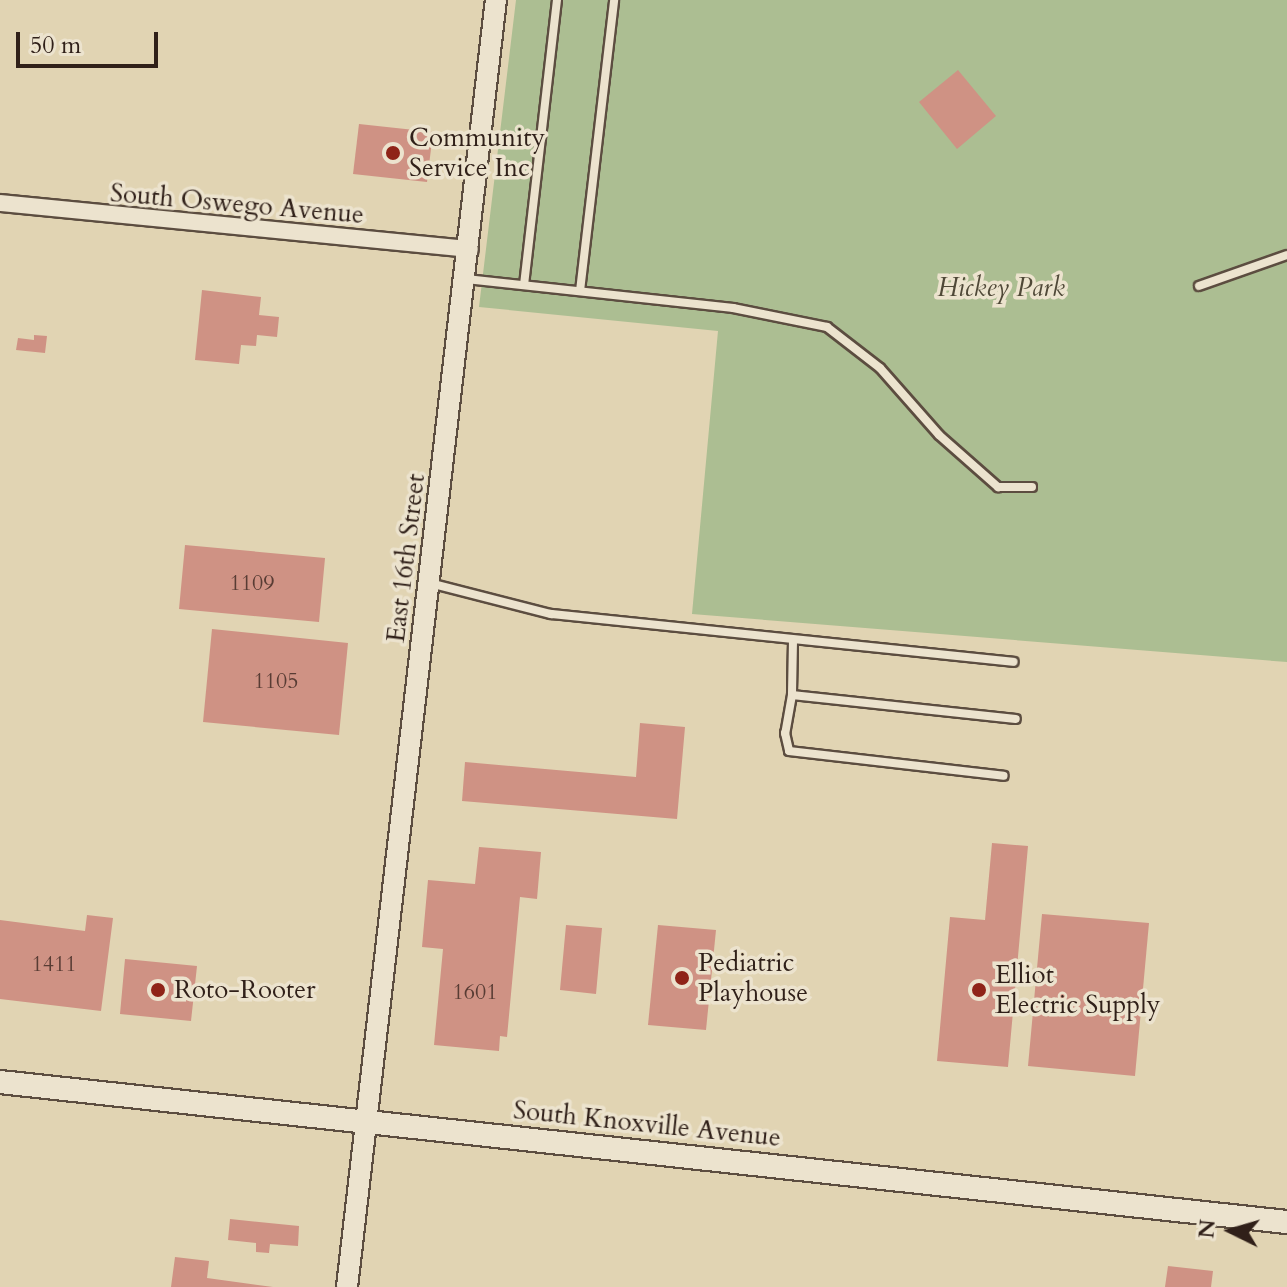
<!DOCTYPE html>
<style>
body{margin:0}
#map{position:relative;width:1287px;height:1287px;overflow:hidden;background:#e1d4b3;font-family:Cardo,serif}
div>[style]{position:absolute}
.green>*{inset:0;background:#acbe92}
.building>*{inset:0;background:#cf9284}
.roads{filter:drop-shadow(2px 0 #5c4d40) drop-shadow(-2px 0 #5c4d40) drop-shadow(0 2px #5c4d40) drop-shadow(0 -2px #5c4d40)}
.service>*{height:8px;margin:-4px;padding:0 4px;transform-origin:4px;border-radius:4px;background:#ece3ce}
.minor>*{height:16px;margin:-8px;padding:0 8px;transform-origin:8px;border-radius:8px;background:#ece3ce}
.tertiary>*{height:20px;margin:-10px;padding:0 10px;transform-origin:10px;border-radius:10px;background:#ece3ce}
.secondary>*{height:22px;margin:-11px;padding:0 11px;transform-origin:11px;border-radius:11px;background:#ece3ce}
.dots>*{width:22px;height:22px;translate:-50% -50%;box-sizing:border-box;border:4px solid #ece3ce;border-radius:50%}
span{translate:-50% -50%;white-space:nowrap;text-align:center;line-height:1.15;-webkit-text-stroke:7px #ece3ce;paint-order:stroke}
.number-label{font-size:22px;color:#583c34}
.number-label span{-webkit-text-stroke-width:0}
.poi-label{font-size:26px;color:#302019}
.left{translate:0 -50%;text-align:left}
.street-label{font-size:26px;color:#302019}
.park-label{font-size:26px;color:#4f4837;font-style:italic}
.north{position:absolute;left:1191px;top:1191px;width:80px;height:80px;-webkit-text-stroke:6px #ece3ce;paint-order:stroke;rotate:275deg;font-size:22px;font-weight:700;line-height:32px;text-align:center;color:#302019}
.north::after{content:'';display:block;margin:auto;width:28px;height:36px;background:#302019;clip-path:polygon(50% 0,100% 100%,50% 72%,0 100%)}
.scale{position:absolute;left:16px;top:32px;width:142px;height:36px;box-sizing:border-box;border:4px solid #302019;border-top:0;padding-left:10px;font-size:24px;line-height:28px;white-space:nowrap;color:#302019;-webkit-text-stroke:6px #ece3ce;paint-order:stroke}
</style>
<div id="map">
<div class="green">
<div style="clip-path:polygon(516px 0,1287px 0,1287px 662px,692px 614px,718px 331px,479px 307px)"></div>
</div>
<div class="building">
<div style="clip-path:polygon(958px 70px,996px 116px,957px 149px,919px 102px)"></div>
<div style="clip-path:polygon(359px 124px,433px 132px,427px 182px,353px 174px)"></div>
<div style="clip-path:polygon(202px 290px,261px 297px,259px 315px,279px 317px,277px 337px,257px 335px,256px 346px,241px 345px,239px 364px,195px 360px)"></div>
<div style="clip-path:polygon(34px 335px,47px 336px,45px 353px,16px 350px,18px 338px,34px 340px)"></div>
<div style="clip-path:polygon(185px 545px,325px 558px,319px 622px,179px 609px)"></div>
<div style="clip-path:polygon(212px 629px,348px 643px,339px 735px,203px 722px)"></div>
<div style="clip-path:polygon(640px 723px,685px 727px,677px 819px,462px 801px,465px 762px,636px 777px)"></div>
<div style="clip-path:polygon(992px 843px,1028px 846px,1008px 1067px,937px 1061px,950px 917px,985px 920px)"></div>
<div style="clip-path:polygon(479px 847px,541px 852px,537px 899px,520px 897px,507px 1037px,500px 1036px,499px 1051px,434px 1045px,443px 949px,422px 947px,428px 880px,475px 884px)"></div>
<div style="clip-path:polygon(1042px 914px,1149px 923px,1135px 1076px,1028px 1066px)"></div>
<div style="clip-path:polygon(87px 915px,113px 918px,101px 1011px,0 999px,0 920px,85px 931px)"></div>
<div style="clip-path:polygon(566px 925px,602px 928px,596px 994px,560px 990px)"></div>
<div style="clip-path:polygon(658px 925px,716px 930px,706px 1030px,648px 1025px)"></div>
<div style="clip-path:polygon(125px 959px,197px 966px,191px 1021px,120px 1014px)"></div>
<div style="clip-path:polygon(230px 1219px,299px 1226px,298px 1246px,270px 1244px,269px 1253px,256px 1252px,256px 1243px,228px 1240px)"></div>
<div style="clip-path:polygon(175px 1257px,209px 1261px,207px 1278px,273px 1287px,171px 1287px)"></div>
<div style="clip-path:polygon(1168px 1266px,1213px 1271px,1211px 1287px,1165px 1287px)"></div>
</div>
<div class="roads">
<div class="service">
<div style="left:466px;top:279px;width:269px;rotate:6.2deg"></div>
<div style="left:733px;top:308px;width:96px;rotate:11.4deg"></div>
<div style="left:827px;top:327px;width:67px;rotate:37.7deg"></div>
<div style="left:880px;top:368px;width:89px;rotate:48.6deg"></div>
<div style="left:939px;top:435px;width:79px;rotate:41.4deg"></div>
<div style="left:998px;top:487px;width:34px"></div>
<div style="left:524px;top:285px;width:287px;rotate:-83.4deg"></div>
<div style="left:1199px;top:286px;width:93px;rotate:-19.4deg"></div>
<div style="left:580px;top:291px;width:293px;rotate:-83.3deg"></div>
<div style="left:430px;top:583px;width:125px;rotate:14.4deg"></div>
<div style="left:551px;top:614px;width:465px;rotate:5.9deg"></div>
<div style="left:793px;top:641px;width:54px;rotate:91.1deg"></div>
<div style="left:792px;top:695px;width:39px;rotate:100deg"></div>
<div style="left:785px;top:733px;width:18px;rotate:77deg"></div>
<div style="left:789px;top:751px;width:216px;rotate:6.6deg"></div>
<div style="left:792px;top:695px;width:225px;rotate:6.1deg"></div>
</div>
<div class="minor">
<div style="left:0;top:203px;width:472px;rotate:5.6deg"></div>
</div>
<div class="tertiary">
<div style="left:347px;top:1287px;width:1296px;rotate:-83.4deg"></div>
</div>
<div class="secondary">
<div style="left:0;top:1082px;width:1295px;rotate:6.21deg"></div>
</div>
</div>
<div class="dots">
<div style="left:393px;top:153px;background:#8f2418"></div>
<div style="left:682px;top:978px;background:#8f2418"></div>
<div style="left:158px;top:990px;background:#8f2418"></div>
<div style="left:979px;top:990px;background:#8f2418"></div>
</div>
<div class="number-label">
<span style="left:252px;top:584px">1109</span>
<span style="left:276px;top:682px">1105</span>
<span style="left:54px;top:965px">1411</span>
<span style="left:475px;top:993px">1601</span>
</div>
<div class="poi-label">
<span class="left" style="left:409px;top:153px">Community<br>Service Inc</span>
<span class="left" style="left:698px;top:978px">Pediatric<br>Playhouse</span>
<span class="left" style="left:995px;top:990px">Elliot<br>Electric Supply</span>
<span class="left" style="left:174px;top:990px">Roto-Rooter</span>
</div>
<div class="street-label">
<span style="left:237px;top:204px;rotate:5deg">South Oswego Avenue</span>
<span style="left:406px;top:558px;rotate:-83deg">East 16th Street</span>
<span style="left:647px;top:1124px;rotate:6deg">South Knoxville Avenue</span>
</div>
<div class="park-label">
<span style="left:1001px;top:288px">Hickey Park</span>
</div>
<div class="north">N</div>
<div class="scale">50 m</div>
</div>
